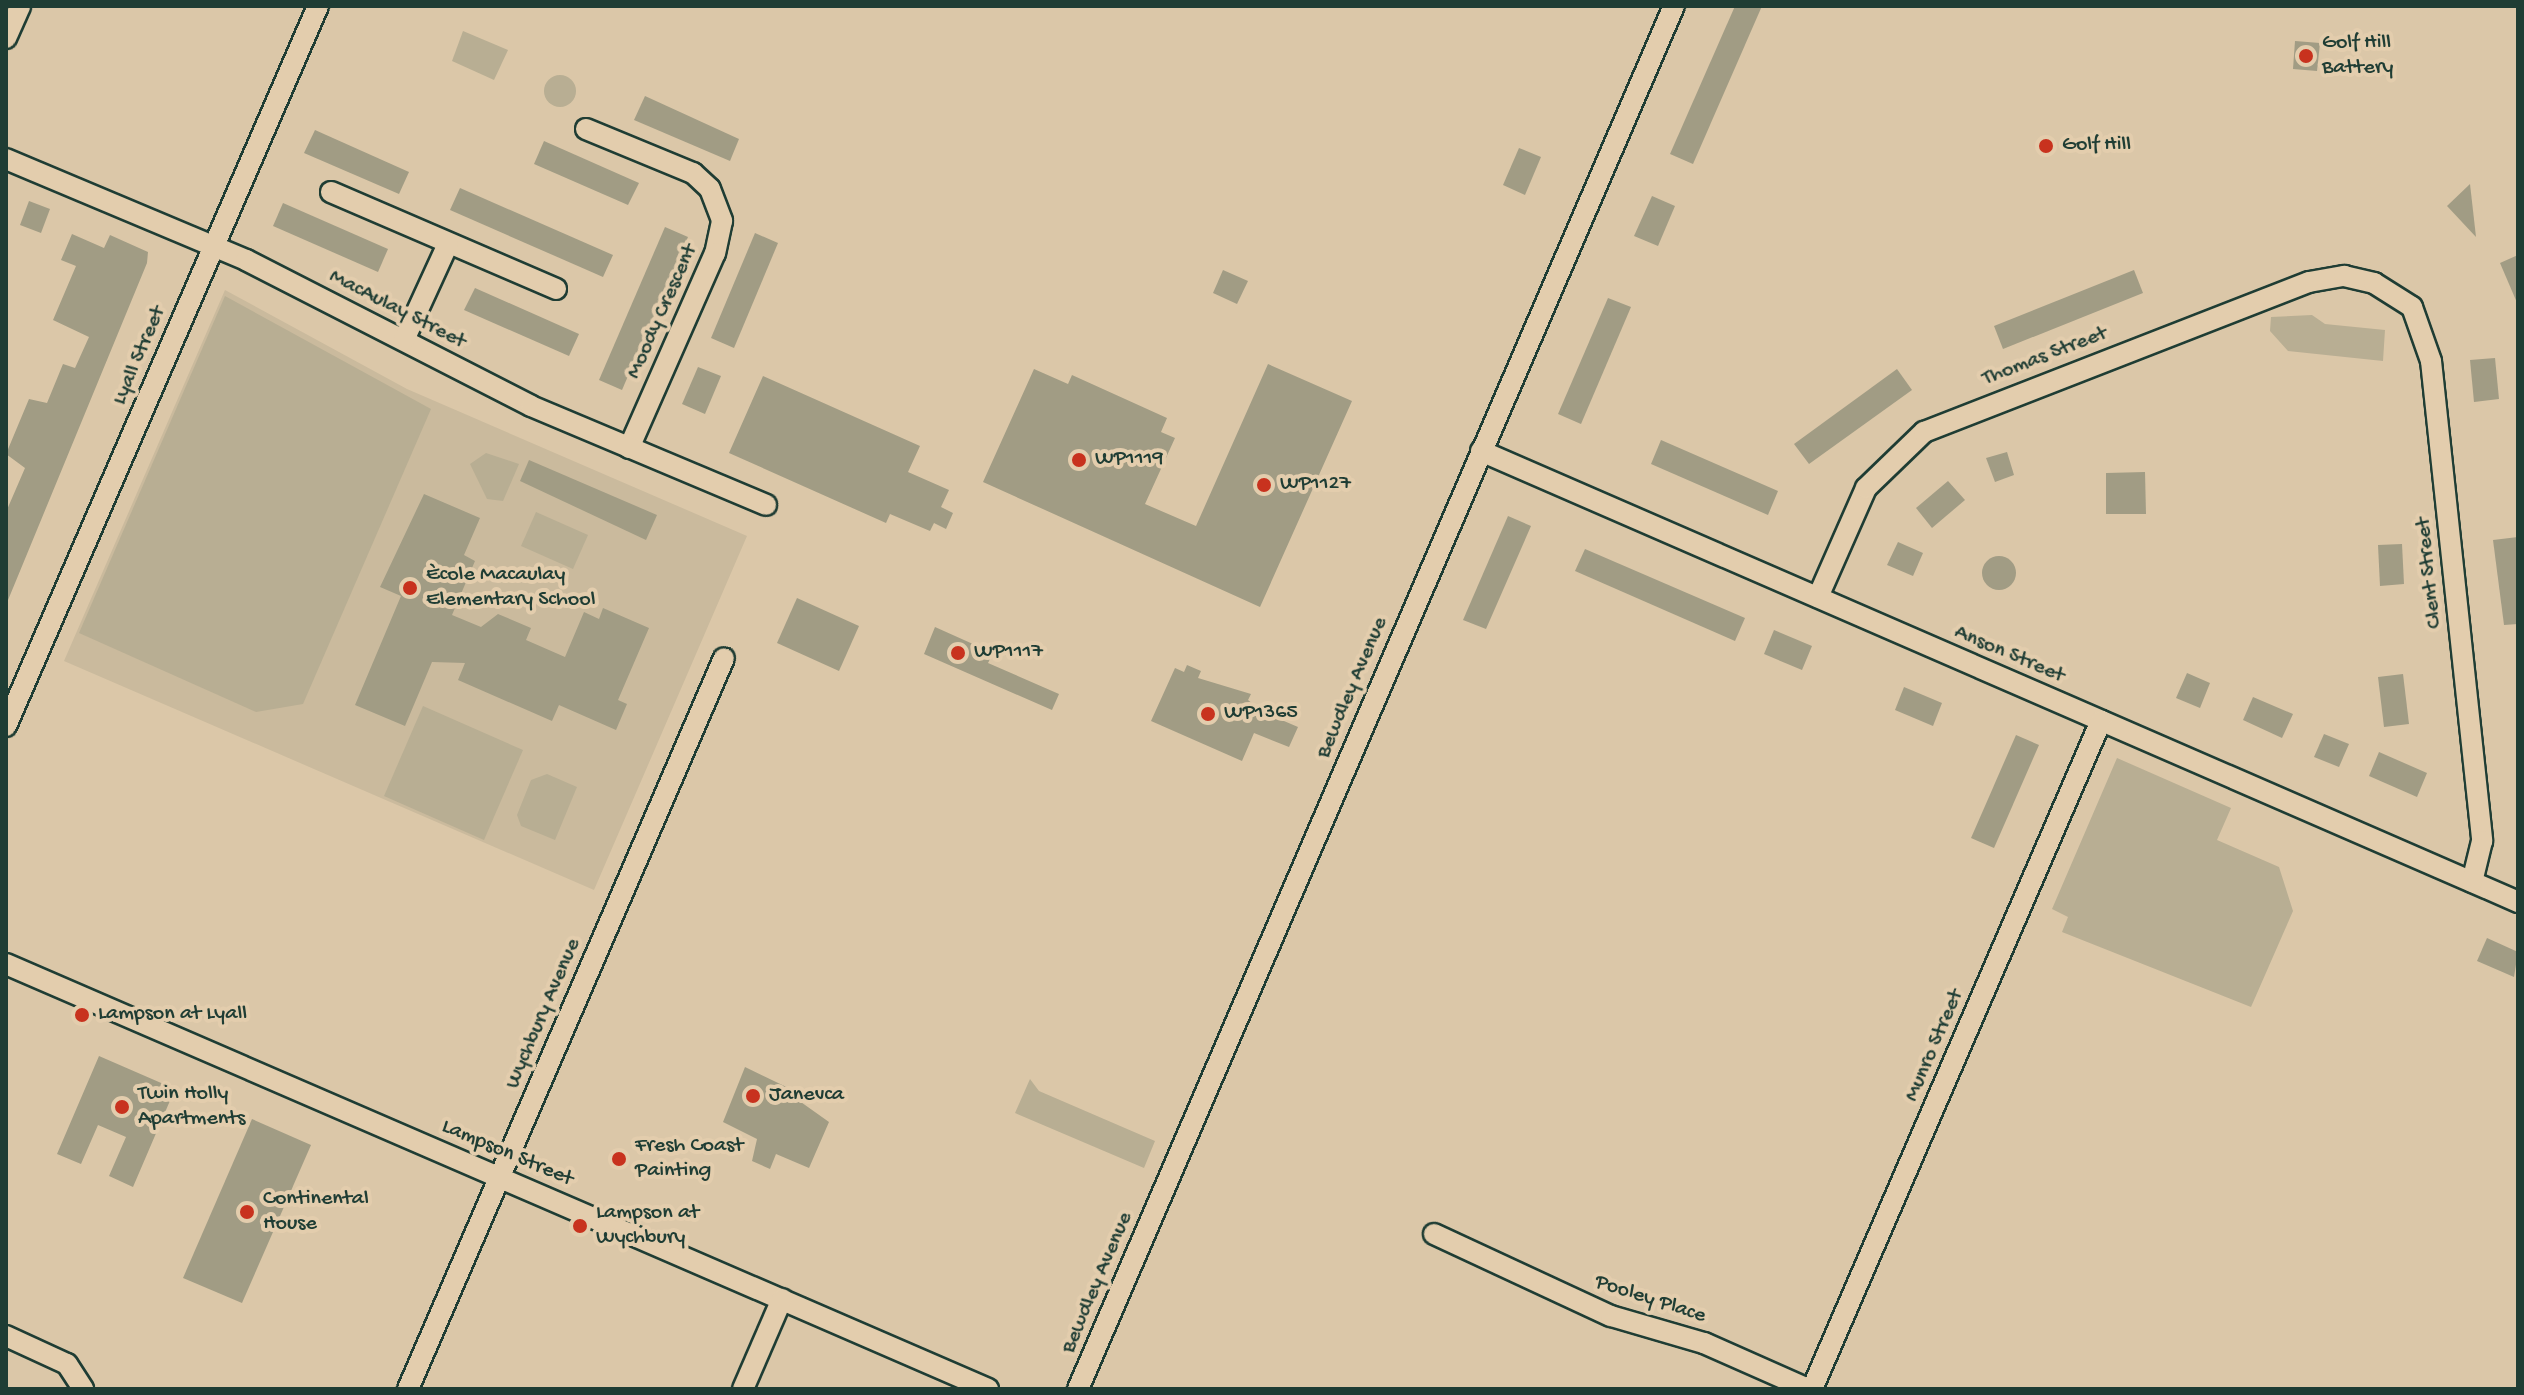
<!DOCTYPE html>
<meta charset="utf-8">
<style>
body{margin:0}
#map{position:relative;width:2524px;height:1395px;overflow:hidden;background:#dbc7a8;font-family:"Gochi Hand",sans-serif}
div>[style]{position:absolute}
.built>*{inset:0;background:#caba9d}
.green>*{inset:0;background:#b8ae93}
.round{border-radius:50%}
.building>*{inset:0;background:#a19c84}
.roads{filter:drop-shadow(2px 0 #1f3d34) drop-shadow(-2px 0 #1f3d34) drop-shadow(0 2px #1f3d34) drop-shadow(0 -2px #1f3d34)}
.minor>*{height:20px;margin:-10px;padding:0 10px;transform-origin:10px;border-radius:10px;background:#e3cdad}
.dots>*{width:22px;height:22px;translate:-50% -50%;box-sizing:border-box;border:4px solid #e3cdad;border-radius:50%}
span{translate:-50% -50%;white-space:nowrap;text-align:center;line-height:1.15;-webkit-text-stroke:8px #e3cdad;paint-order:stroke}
.poi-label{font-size:22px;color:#1f3d34}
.left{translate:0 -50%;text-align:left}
.street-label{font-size:22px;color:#1f3d34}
.frame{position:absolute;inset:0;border:8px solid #1f3d34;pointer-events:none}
</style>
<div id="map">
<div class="built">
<div style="clip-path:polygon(225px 290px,407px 389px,747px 536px,594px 890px,64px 661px)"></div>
</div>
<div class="green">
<div style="clip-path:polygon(463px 31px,508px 50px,494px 80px,452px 61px)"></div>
<div class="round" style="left:544px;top:75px;width:32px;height:32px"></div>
<div style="clip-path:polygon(225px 296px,431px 409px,303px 704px,256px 712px,79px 633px)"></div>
<div style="clip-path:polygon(2312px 315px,2325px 324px,2385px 330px,2383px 361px,2288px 351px,2270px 331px,2271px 317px)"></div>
<div style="clip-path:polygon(486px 453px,519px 464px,503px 501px,487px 499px,470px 464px)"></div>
<div style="clip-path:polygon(536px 512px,588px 535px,573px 569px,521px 546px)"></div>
<div style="clip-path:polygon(423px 706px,523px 750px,484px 840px,384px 796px)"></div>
<div style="clip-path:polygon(2117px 758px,2231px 808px,2217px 840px,2279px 867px,2293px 911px,2251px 1007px,2062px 932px,2068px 917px,2052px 909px)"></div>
<div style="clip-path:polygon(547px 774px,577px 787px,555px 840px,521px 826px,517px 815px,531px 780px)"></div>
<div style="clip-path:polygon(1030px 1079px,1039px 1091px,1155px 1141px,1144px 1168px,1015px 1113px)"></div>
</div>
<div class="building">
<div style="clip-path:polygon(1735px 6px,1762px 6px,1693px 164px,1670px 154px)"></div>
<div style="clip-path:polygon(2295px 41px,2320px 43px,2317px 71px,2293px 69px)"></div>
<div style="clip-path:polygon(645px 96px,739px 139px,730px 161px,634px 120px)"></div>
<div style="clip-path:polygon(315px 130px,409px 172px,399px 194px,304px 153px)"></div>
<div style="clip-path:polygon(544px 141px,639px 183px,628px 205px,534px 164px)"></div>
<div style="clip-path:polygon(1519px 148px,1541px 157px,1525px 195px,1503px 185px)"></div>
<div style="clip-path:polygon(2470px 184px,2476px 237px,2447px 206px)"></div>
<div style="clip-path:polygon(460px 188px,613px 255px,603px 277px,450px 210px)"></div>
<div style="clip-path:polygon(1652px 196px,1675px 206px,1658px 246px,1634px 236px)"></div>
<div style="clip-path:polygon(29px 201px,50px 209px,41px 233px,20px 225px)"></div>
<div style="clip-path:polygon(283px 203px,388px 249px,378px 272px,273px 226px)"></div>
<div style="clip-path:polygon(665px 227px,688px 237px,622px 390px,599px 380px)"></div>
<div style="clip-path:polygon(755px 233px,778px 243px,734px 348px,711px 338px)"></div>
<div style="clip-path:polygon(72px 234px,104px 248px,110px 235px,148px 252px,147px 263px,6px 605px,6px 512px,25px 468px,6px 454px,29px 399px,47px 403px,63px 364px,75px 368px,89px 337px,53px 320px,76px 266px,61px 260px)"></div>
<div style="clip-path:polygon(2518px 255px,2518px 305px,2500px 263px)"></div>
<div style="clip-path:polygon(1223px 270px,1248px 281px,1237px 304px,1213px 293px)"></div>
<div style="clip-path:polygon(2134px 270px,2143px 293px,2003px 349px,1994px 326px)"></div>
<div style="clip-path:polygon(475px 288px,579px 334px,569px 356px,464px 310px)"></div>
<div style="clip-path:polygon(1608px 298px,1631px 307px,1581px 424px,1558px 414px)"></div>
<div style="clip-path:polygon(2495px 358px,2499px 399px,2474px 402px,2470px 360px)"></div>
<div style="clip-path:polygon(1268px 364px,1352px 401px,1260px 607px,983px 482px,1034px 369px,1068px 384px,1072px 375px,1167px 418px,1161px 432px,1175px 438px,1145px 504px,1196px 526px)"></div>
<div style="clip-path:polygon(698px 367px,721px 376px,705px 414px,682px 404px)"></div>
<div style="clip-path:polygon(1897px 369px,1912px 390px,1809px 464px,1794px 444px)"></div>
<div style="clip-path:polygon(763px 376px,920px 446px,908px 472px,949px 490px,941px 507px,953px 513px,946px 529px,934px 523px,930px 531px,890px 514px,886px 523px,729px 453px)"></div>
<div style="clip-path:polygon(1661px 440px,1778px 491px,1768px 515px,1651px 464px)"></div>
<div style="clip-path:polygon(2007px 452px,2014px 475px,1995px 482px,1986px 458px)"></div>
<div style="clip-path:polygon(529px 460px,657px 515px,646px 540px,520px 481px)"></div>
<div style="clip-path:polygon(2145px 472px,2146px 514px,2106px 514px,2106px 473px)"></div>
<div style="clip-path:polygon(1948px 481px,1965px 500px,1932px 528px,1916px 508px)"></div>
<div style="clip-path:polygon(424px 494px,480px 518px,464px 555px,475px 561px,452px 615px,481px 627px,498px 614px,531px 628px,526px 640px,565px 657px,584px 612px,599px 619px,603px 608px,649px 628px,618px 700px,627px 704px,616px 730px,559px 705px,552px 721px,458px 680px,465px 663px,432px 662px,405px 726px,355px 705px,401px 596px,380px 587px)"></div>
<div style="clip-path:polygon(1508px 516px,1531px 526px,1486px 629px,1463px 620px)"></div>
<div style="clip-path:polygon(2518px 537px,2518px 624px,2504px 625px,2493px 540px)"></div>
<div style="clip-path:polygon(1898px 542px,1923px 553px,1913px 576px,1887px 565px)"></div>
<div style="clip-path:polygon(2402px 544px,2404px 584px,2380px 586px,2378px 545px)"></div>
<div style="clip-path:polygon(1585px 549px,1745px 618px,1735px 641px,1575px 571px)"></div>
<div class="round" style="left:1982px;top:556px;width:34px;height:34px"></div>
<div style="clip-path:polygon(797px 598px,859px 626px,839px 671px,777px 643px)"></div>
<div style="clip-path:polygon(935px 627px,993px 653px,988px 663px,1059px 694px,1052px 710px,924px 654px)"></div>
<div style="clip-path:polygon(1774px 630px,1812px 646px,1802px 670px,1764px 654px)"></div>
<div style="clip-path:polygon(1187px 665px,1201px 671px,1198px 678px,1251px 694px,1248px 700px,1263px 712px,1298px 727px,1289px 747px,1254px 733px,1242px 761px,1151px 721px,1175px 668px,1184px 672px)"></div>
<div style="clip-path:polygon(2187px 673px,2210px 683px,2200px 708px,2176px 698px)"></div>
<div style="clip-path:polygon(2403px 674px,2409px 724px,2384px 727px,2378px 677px)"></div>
<div style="clip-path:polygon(1904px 687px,1942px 703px,1933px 726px,1895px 710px)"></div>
<div style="clip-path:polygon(2253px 697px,2293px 714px,2282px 738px,2243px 720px)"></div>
<div style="clip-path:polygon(2324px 734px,2349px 744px,2339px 767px,2314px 757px)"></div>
<div style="clip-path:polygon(2016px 735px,2039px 745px,1994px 848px,1971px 838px)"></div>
<div style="clip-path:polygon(2379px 752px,2427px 773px,2417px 797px,2369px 776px)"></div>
<div style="clip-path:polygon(2487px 938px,2518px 952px,2514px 977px,2477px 961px)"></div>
<div style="clip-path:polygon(99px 1056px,175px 1089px,133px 1187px,109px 1176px,126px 1137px,98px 1125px,81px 1164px,57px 1154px)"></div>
<div style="clip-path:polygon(745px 1067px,801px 1094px,798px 1100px,829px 1122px,809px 1168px,776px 1154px,770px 1169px,752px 1161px,757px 1139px,723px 1122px)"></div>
<div style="clip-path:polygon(252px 1119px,311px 1145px,242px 1303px,183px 1278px)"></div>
</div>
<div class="roads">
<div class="minor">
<div style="left:6px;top:38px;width:35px;rotate:-66deg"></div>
<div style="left:586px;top:129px;width:116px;rotate:22.4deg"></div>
<div style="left:693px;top:173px;width:23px;rotate:43deg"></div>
<div style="left:710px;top:189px;width:34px;rotate:69deg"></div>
<div style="left:722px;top:221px;width:33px;rotate:102deg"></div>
<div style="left:715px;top:253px;width:213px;rotate:113.8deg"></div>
<div style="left:6px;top:159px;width:260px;rotate:22.8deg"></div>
<div style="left:246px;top:260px;width:320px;rotate:27.1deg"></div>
<div style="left:531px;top:406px;width:255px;rotate:22.8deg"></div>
<div style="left:331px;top:192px;width:245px;rotate:23.3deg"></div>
<div style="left:404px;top:340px;width:106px;rotate:-65.4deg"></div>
<div style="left:1481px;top:451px;width:1131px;rotate:23.5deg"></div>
<div style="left:1818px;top:597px;width:119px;rotate:-66.2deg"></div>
<div style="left:1866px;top:488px;width:81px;rotate:-44deg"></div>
<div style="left:1924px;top:432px;width:413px;rotate:-21.3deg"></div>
<div style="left:2309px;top:282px;width:36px;rotate:-10deg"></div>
<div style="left:2344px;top:276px;width:31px;rotate:13deg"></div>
<div style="left:2374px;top:283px;width:45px;rotate:32.3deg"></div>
<div style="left:2412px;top:307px;width:57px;rotate:70.6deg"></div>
<div style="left:2431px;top:361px;width:483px;rotate:83.9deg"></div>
<div style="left:2482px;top:841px;width:42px;rotate:103.7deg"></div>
<div style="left:6px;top:726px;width:785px;rotate:-66.57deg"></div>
<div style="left:6px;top:964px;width:1070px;rotate:23.4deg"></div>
<div style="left:1434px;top:1234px;width:195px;rotate:24.9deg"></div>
<div style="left:1611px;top:1316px;width:97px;rotate:16.2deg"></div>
<div style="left:1704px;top:1343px;width:114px;rotate:23.9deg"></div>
<div style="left:6px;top:1336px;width:67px;rotate:24.7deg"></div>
<div style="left:67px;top:1364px;width:30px;rotate:57deg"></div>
<div style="left:408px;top:1389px;width:796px;rotate:-66.62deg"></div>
<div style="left:743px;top:1389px;width:98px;rotate:-66.6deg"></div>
<div style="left:1078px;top:1389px;width:1506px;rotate:-66.69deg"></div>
<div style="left:1812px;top:1389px;width:728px;rotate:-66.61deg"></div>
</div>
</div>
<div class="dots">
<div style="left:2306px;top:56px;background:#c8321e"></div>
<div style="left:2046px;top:146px;background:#c8321e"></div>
<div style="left:1079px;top:460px;background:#c8321e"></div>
<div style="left:1264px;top:485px;background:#c8321e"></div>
<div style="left:410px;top:588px;background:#c8321e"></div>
<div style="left:958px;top:653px;background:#c8321e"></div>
<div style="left:1208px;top:714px;background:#c8321e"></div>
<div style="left:82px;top:1015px;background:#c8321e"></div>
<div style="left:753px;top:1096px;background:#c8321e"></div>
<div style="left:122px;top:1107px;background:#c8321e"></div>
<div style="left:619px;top:1159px;background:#c8321e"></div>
<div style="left:247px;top:1212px;background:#c8321e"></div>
<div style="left:580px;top:1226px;background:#c8321e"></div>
</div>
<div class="poi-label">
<span class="left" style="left:2322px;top:56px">Golf Hill<br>Battery</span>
<span class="left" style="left:2062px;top:146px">Golf Hill</span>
<span class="left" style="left:1095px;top:460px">WP1119</span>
<span class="left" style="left:1280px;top:485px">WP1127</span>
<span class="left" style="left:426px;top:588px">Ècole Macaulay<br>Elementary School</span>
<span class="left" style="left:974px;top:653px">WP1117</span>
<span class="left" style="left:1224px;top:714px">WP1365</span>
<span class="left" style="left:98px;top:1015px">Lampson at Lyall</span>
<span class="left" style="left:138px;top:1107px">Twin Holly<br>Apartments</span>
<span class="left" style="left:769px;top:1096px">Janevca</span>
<span class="left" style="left:635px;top:1159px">Fresh Coast<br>Painting</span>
<span class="left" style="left:263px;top:1212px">Continental<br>House</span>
<span class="left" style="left:596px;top:1226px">Lampson at<br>Wychbury</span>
</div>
<div class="street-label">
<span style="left:397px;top:310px;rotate:27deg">MacAulay Street</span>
<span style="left:663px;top:312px;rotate:-66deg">Moody Crescent</span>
<span style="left:140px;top:356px;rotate:-67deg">Lyall Street</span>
<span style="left:2045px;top:357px;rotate:-21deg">Thomas Street</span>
<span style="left:2430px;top:573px;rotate:-96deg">Clent Street</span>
<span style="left:2009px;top:655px;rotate:23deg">Anson Street</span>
<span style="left:1353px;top:688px;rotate:-67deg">Bewdley Avenue</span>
<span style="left:544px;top:1014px;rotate:-67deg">Wychbury Avenue</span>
<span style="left:1935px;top:1046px;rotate:-67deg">Munro Street</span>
<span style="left:507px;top:1154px;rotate:23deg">Lampson Street</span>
<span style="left:1098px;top:1283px;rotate:-67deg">Bewdley Avenue</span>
<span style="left:1650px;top:1300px;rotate:18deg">Pooley Place</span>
</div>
<div class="frame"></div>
</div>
